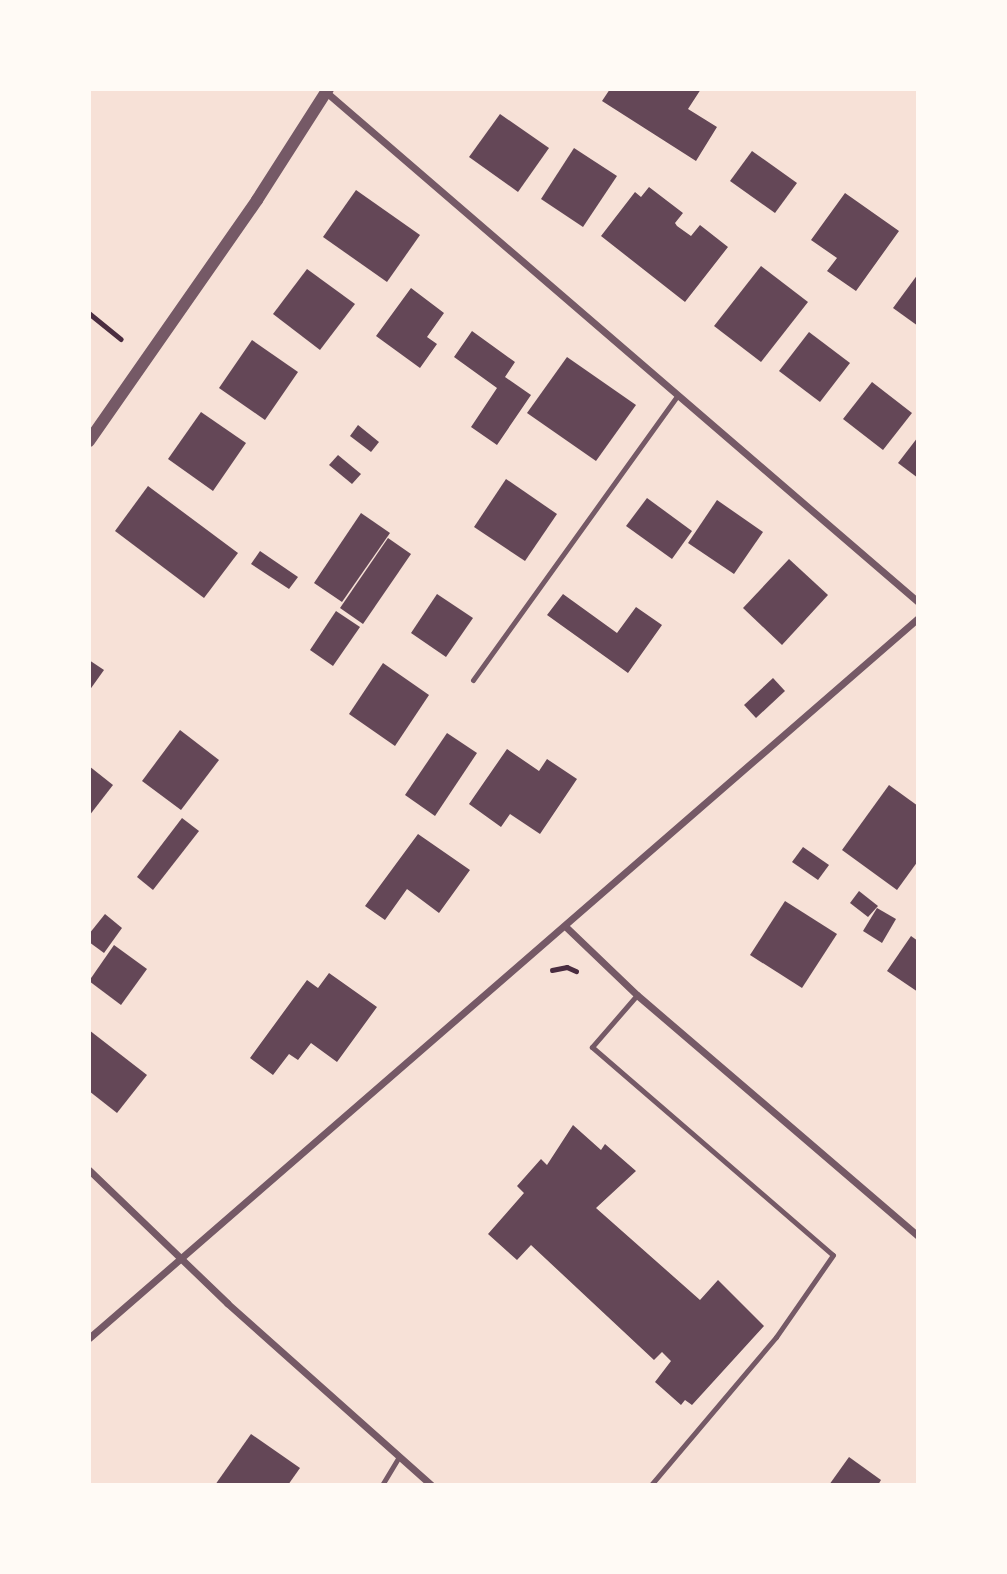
<!DOCTYPE html>
<style>
body{margin:0}
#map{position:relative;width:1007px;height:1574px;overflow:hidden;background:#f7e1d7;font-family:"Playfair Display",serif}
div>[style]{position:absolute}
.building>*{inset:0;background:#644757}
.path>*{height:4.5px;margin:-2.25px;padding:0 2.25px;transform-origin:2.25px;border-radius:2.25px;background:#4a2c40}
.service>*{height:5px;margin:-2.5px;padding:0 2.5px;transform-origin:2.5px;border-radius:2.5px;background:#755966}
.minor>*{height:7px;margin:-3.5px;padding:0 3.5px;transform-origin:3.5px;border-radius:3.5px;background:#755966}
.tertiary>*{height:12px;margin:-6px;padding:0 6px;transform-origin:6px;border-radius:6px;background:#755966}
span{translate:-50% -50%;white-space:nowrap;text-align:center;line-height:1.15;-webkit-text-stroke:5px #fffaf5;paint-order:stroke}
.frame{position:absolute;inset:0;border:91px solid #fffaf5;pointer-events:none}
</style>
<div id="map">
<div class="building">
<div style="clip-path:polygon(610px 89px,701px 89px,688px 109px,717px 127px,696px 161px,602px 101px)"></div>
<div style="clip-path:polygon(500px 114px,549px 148px,518px 192px,469px 157px)"></div>
<div style="clip-path:polygon(574px 148px,617px 176px,583px 227px,541px 199px)"></div>
<div style="clip-path:polygon(752px 151px,797px 183px,775px 213px,730px 181px)"></div>
<div style="clip-path:polygon(649px 187px,683px 213px,675px 223px,677px 226px,691px 236px,700px 225px,728px 247px,685px 302px,601px 236px,635px 192px,641px 197px)"></div>
<div style="clip-path:polygon(356px 190px,420px 235px,387px 282px,323px 237px)"></div>
<div style="clip-path:polygon(845px 193px,899px 231px,856px 291px,827px 271px,837px 258px,811px 240px)"></div>
<div style="clip-path:polygon(761px 266px,808px 302px,761px 362px,714px 326px)"></div>
<div style="clip-path:polygon(307px 269px,355px 304px,320px 350px,273px 314px)"></div>
<div style="clip-path:polygon(918px 274px,918px 326px,893px 308px)"></div>
<div style="clip-path:polygon(411px 288px,444px 313px,427px 337px,437px 344px,420px 368px,376px 336px)"></div>
<div style="clip-path:polygon(472px 331px,515px 362px,505px 377px,531px 395px,497px 445px,471px 427px,497px 388px,454px 357px)"></div>
<div style="clip-path:polygon(809px 332px,850px 363px,820px 402px,779px 371px)"></div>
<div style="clip-path:polygon(252px 340px,298px 372px,265px 420px,219px 388px)"></div>
<div style="clip-path:polygon(567px 357px,636px 405px,596px 461px,527px 413px)"></div>
<div style="clip-path:polygon(872px 382px,912px 413px,883px 450px,843px 419px)"></div>
<div style="clip-path:polygon(201px 412px,246px 443px,213px 491px,168px 459px)"></div>
<div style="clip-path:polygon(358px 425px,379px 442px,371px 452px,350px 436px)"></div>
<div style="clip-path:polygon(918px 437px,918px 478px,898px 463px)"></div>
<div style="clip-path:polygon(338px 455px,361px 474px,352px 484px,329px 465px)"></div>
<div style="clip-path:polygon(506px 479px,557px 514px,525px 561px,474px 527px)"></div>
<div style="clip-path:polygon(148px 486px,238px 553px,204px 598px,115px 531px)"></div>
<div style="clip-path:polygon(647px 498px,692px 531px,672px 559px,626px 526px)"></div>
<div style="clip-path:polygon(717px 500px,763px 532px,734px 574px,688px 543px)"></div>
<div style="clip-path:polygon(361px 513px,390px 533px,342px 602px,314px 583px)"></div>
<div style="clip-path:polygon(388px 538px,411px 554px,363px 624px,340px 608px)"></div>
<div style="clip-path:polygon(260px 551px,298px 577px,289px 589px,251px 564px)"></div>
<div style="clip-path:polygon(789px 559px,828px 595px,782px 645px,743px 608px)"></div>
<div style="clip-path:polygon(437px 594px,473px 618px,446px 657px,411px 633px)"></div>
<div style="clip-path:polygon(563px 594px,617px 633px,636px 607px,662px 625px,628px 673px,547px 615px)"></div>
<div style="clip-path:polygon(336px 611px,360px 627px,333px 666px,310px 650px)"></div>
<div style="clip-path:polygon(89px 660px,104px 670px,89px 691px)"></div>
<div style="clip-path:polygon(383px 663px,429px 695px,395px 746px,349px 714px)"></div>
<div style="clip-path:polygon(773px 678px,785px 691px,756px 718px,744px 705px)"></div>
<div style="clip-path:polygon(180px 730px,219px 760px,181px 810px,142px 781px)"></div>
<div style="clip-path:polygon(447px 733px,477px 753px,435px 816px,405px 795px)"></div>
<div style="clip-path:polygon(507px 749px,539px 771px,547px 759px,577px 779px,540px 834px,510px 814px,501px 827px,469px 804px)"></div>
<div style="clip-path:polygon(89px 766px,113px 785px,89px 816px)"></div>
<div style="clip-path:polygon(889px 785px,918px 806px,918px 861px,897px 890px,842px 850px)"></div>
<div style="clip-path:polygon(182px 818px,199px 831px,153px 890px,137px 877px)"></div>
<div style="clip-path:polygon(418px 834px,470px 870px,439px 913px,407px 889px,385px 920px,365px 906px)"></div>
<div style="clip-path:polygon(803px 847px,829px 865px,818px 880px,792px 862px)"></div>
<div style="clip-path:polygon(859px 891px,878px 906px,868px 917px,850px 903px)"></div>
<div style="clip-path:polygon(785px 901px,837px 934px,802px 988px,750px 955px)"></div>
<div style="clip-path:polygon(877px 908px,896px 919px,882px 943px,863px 931px)"></div>
<div style="clip-path:polygon(105px 914px,122px 928px,104px 953px,89px 942px,89px 934px)"></div>
<div style="clip-path:polygon(911px 936px,918px 941px,918px 992px,887px 971px)"></div>
<div style="clip-path:polygon(114px 945px,147px 969px,121px 1005px,89px 981px)"></div>
<div style="clip-path:polygon(329px 973px,377px 1007px,337px 1062px,311px 1043px,298px 1060px,289px 1054px,273px 1075px,250px 1058px,307px 980px,318px 988px)"></div>
<div style="clip-path:polygon(89px 1030px,147px 1075px,117px 1113px,89px 1091px)"></div>
<div style="clip-path:polygon(573px 1125px,601px 1150px,605px 1144px,636px 1171px,596px 1208px,700px 1300px,718px 1280px,764px 1326px,692px 1405px,685px 1400px,681px 1405px,655px 1382px,671px 1361px,662px 1352px,654px 1360px,531px 1245px,517px 1260px,488px 1234px,524px 1193px,517px 1186px,541px 1159px,547px 1165px)"></div>
<div style="clip-path:polygon(251px 1434px,300px 1468px,288px 1485px,215px 1485px)"></div>
<div style="clip-path:polygon(849px 1457px,881px 1480px,878px 1485px,829px 1485px)"></div>
</div>
<div class="path">
<div style="left:89px;top:313px;width:41px;rotate:39.1deg"></div>
<div style="left:552px;top:970px;width:15px;rotate:-11deg"></div>
<div style="left:567px;top:967px;width:10px;rotate:24deg"></div>
</div>
<div class="service">
<div style="left:473px;top:680px;width:351px;rotate:-54.3deg"></div>
<div style="left:637px;top:995px;width:69px;rotate:130.9deg"></div>
<div style="left:592px;top:1047px;width:318px;rotate:40.8deg"></div>
<div style="left:833px;top:1255px;width:100px;rotate:124.8deg"></div>
<div style="left:776px;top:1337px;width:194px;rotate:130.2deg"></div>
<div style="left:382px;top:1485px;width:33px;rotate:-59deg"></div>
</div>
<div class="minor">
<div style="left:326px;top:92px;width:781px;rotate:40.74deg"></div>
<div style="left:566px;top:927px;width:98px;rotate:43.8deg"></div>
<div style="left:637px;top:995px;width:370px;rotate:40.6deg"></div>
<div style="left:89px;top:1170px;width:192px;rotate:43.9deg"></div>
<div style="left:227px;top:1303px;width:273px;rotate:41.7deg"></div>
<div style="left:89px;top:1338px;width:1098px;rotate:-40.97deg"></div>
</div>
<div class="tertiary">
<div style="left:89px;top:441px;width:294px;rotate:-55.1deg"></div>
<div style="left:257px;top:200px;width:132px;rotate:-57.4deg"></div>
</div>
<div class="frame"></div>
</div>
